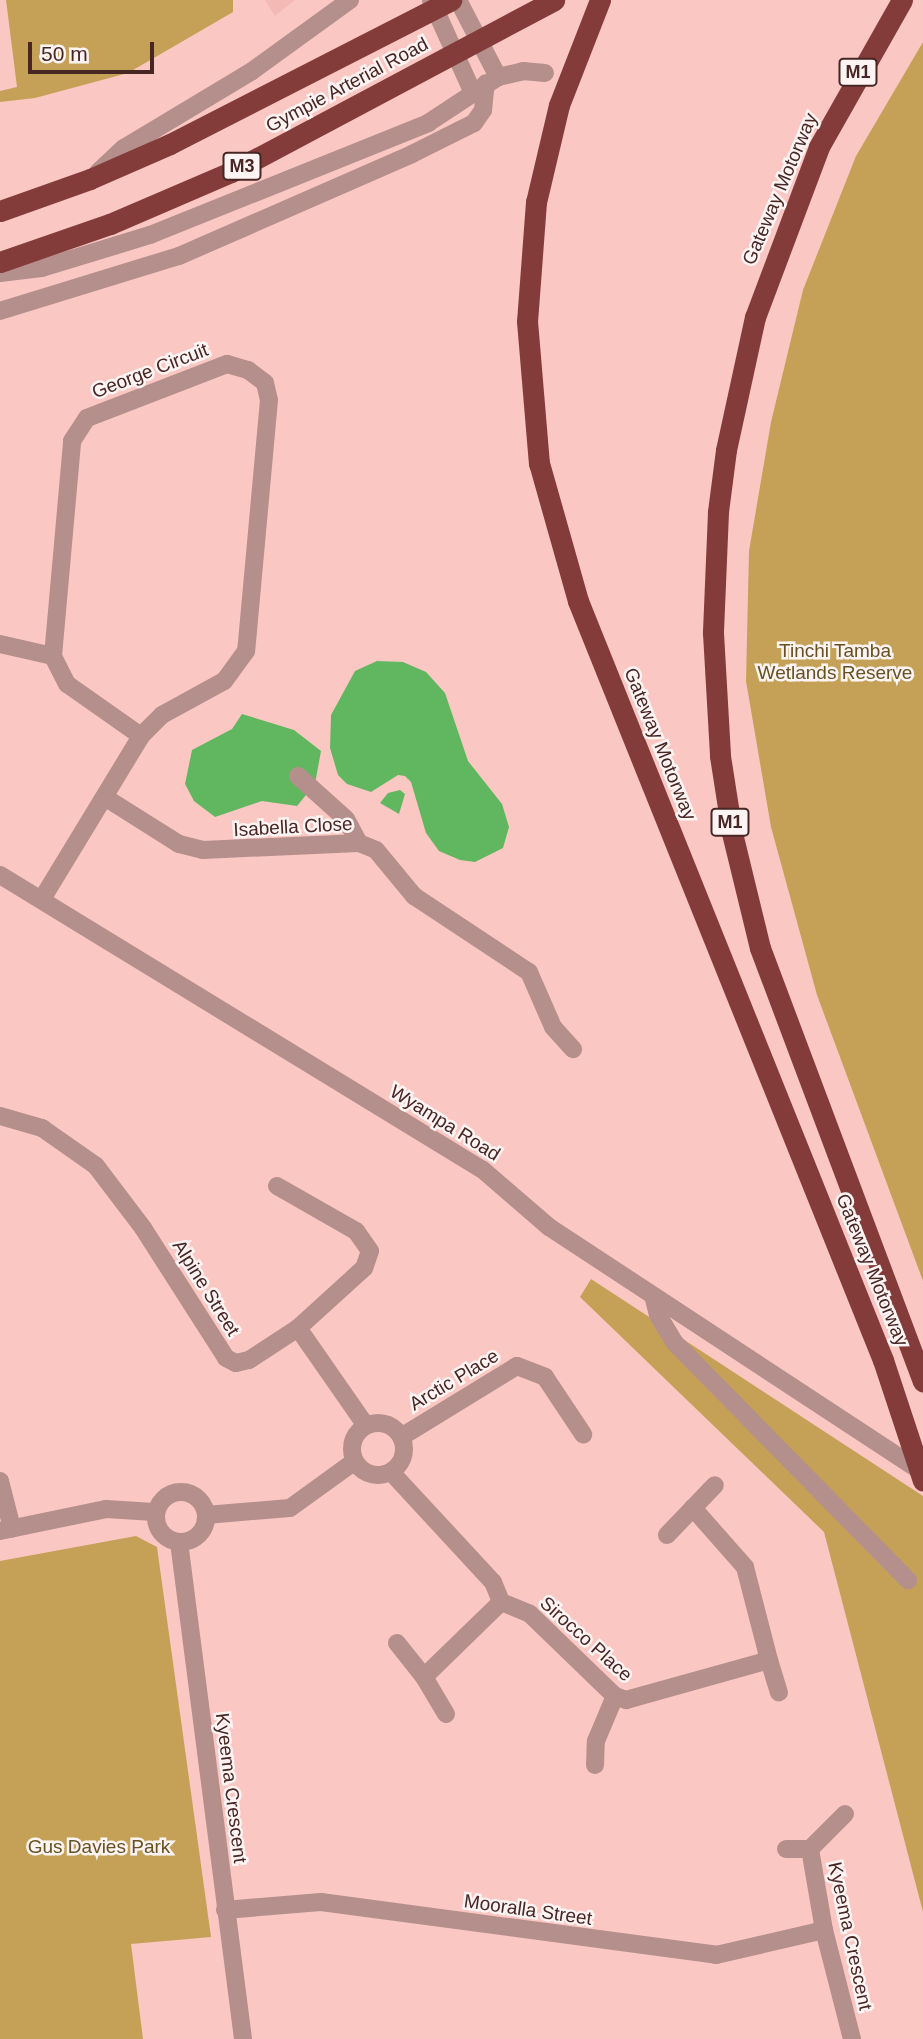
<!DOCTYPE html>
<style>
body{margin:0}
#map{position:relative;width:923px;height:2039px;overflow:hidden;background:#fbc7c3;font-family:Helvetica,sans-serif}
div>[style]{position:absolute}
.built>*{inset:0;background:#f2b9b5}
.green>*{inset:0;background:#c5a157}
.water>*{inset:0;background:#61b760}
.minor>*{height:18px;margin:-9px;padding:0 9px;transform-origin:9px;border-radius:9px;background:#b48f8c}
.minor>.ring{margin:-9px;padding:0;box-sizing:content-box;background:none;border:18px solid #b48f8c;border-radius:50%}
.highway>*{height:21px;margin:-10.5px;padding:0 10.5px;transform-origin:10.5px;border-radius:10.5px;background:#843c3a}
span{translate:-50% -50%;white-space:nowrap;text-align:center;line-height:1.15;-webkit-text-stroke:5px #fdf4f3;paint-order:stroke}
.shield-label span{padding:2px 5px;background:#fdf4f3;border:2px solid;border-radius:5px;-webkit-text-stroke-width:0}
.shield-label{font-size:18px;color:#472624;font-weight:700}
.street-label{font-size:19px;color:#472624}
.park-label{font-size:19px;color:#675021}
.scale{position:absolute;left:28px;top:42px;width:126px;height:32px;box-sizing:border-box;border:4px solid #472624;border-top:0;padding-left:9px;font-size:21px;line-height:24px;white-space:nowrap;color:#472624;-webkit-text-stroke:5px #fdf4f3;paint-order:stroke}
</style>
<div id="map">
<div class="built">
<div style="clip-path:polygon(265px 0,295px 0,275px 16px)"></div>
</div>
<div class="green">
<div style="clip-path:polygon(6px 0,233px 0,233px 12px,128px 73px,35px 98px,0 102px,0 91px,17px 87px)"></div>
<div style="clip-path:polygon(923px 42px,923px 1281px,817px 995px,771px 827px,746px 681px,749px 551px,771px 422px,803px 290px,856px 156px)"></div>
<div style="clip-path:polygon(591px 1279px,923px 1496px,923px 1912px,824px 1532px,580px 1297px)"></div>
<div style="clip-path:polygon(136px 1536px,157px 1547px,211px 1937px,131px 1944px,143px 2039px,0 2039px,0 1561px)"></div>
</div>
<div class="water">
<div style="clip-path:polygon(377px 661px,403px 662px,426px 672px,445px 693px,468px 761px,502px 804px,509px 827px,503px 848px,475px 862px,460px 860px,439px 851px,426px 833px,411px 782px,405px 776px,398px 775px,371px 792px,347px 784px,338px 775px,330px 748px,331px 715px,355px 671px)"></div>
<div style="clip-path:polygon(242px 714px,294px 730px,321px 751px,315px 784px,297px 806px,262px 801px,215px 817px,194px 801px,185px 784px,192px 750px,232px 729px)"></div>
<div style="clip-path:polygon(400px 790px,405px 794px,399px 814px,380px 803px,388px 793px)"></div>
</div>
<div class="minor">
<div style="left:431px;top:0;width:102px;rotate:65.7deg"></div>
<div style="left:458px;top:0;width:87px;rotate:62.5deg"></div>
<div style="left:98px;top:172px;width:35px;rotate:-43deg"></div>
<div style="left:124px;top:148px;width:149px;rotate:-31deg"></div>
<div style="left:252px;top:71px;width:121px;rotate:-35.9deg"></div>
<div style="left:0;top:273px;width:42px;rotate:-6.8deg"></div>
<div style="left:42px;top:268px;width:113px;rotate:-17deg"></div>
<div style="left:150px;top:235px;width:300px;rotate:-21.9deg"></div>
<div style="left:428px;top:123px;width:84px;rotate:-33.3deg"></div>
<div style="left:498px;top:77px;width:26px;rotate:-13deg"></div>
<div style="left:523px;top:71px;width:22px;rotate:5deg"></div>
<div style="left:0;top:311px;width:187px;rotate:-17.1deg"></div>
<div style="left:179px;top:256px;width:254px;rotate:-23.6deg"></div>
<div style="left:412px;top:154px;width:69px;rotate:-26.6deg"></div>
<div style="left:474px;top:123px;width:16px;rotate:-55deg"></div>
<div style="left:483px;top:110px;width:27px;rotate:-84deg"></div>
<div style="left:0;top:644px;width:54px;rotate:12.8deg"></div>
<div style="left:298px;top:776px;width:64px;rotate:41.9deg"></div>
<div style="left:346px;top:819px;width:27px;rotate:62deg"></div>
<div style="left:106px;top:798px;width:86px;rotate:32.2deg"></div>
<div style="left:179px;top:844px;width:25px;rotate:14deg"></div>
<div style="left:203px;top:850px;width:156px;rotate:-2.6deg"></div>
<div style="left:359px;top:843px;width:18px;rotate:22deg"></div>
<div style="left:376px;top:850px;width:60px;rotate:50.4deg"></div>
<div style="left:414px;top:896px;width:138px;rotate:33.5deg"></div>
<div style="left:529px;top:972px;width:60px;rotate:66.4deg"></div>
<div style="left:553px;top:1027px;width:30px;rotate:48deg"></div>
<div style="left:0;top:875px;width:566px;rotate:31.42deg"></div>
<div style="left:483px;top:1170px;width:87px;rotate:40.8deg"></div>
<div style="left:549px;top:1227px;width:448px;rotate:33.3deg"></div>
<div style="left:42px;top:899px;width:191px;rotate:-58.7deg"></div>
<div style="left:141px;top:736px;width:90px;rotate:-144.9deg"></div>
<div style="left:67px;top:684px;width:31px;rotate:-117deg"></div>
<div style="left:53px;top:656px;width:216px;rotate:-84.9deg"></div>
<div style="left:72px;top:441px;width:27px;rotate:-57deg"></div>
<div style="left:87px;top:418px;width:150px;rotate:-21.1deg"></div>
<div style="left:227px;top:364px;width:22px;rotate:16deg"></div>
<div style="left:248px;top:370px;width:21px;rotate:37deg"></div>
<div style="left:265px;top:383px;width:17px;rotate:77deg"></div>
<div style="left:269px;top:400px;width:252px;rotate:95.2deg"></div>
<div style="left:246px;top:651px;width:37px;rotate:126deg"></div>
<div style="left:224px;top:681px;width:71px;rotate:151.3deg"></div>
<div style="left:162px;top:715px;width:30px;rotate:135deg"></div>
<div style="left:0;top:1116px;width:44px;rotate:15.9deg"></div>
<div style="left:42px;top:1128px;width:66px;rotate:35.1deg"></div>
<div style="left:96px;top:1166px;width:78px;rotate:52.8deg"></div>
<div style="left:143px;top:1228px;width:154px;rotate:57.4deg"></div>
<div style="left:226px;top:1358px;width:11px;rotate:27deg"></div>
<div style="left:236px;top:1363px;width:13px;rotate:-13deg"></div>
<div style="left:249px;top:1360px;width:59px;rotate:-33.1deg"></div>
<div style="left:298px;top:1328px;width:119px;rotate:55.2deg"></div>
<div style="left:277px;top:1186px;width:91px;rotate:29.7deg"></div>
<div style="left:356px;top:1231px;width:24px;rotate:55deg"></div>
<div style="left:370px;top:1251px;width:18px;rotate:109deg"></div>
<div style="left:364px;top:1268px;width:89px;rotate:137.7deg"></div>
<div style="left:654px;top:1299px;width:16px;rotate:76deg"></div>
<div style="left:658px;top:1315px;width:31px;rotate:59deg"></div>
<div style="left:674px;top:1342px;width:334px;rotate:45.5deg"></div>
<div class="ring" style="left:352px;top:1423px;width:34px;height:34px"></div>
<div style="left:401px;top:1437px;width:136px;rotate:-31.5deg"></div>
<div style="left:517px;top:1366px;width:30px;rotate:21deg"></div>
<div style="left:545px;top:1377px;width:69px;rotate:56.3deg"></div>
<div style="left:391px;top:1472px;width:150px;rotate:47.2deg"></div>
<div style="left:493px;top:1582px;width:22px;rotate:68deg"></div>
<div style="left:501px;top:1602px;width:31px;rotate:22deg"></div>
<div style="left:530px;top:1614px;width:118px;rotate:44deg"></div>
<div style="left:615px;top:1696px;width:12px;rotate:20deg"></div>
<div style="left:626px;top:1700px;width:148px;rotate:-15.6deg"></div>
<div style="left:769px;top:1660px;width:96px;rotate:-104.5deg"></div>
<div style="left:745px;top:1567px;width:79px;rotate:-131.4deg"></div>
<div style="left:0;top:1481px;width:49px;rotate:75.7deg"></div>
<div class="ring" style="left:156px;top:1492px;width:32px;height:32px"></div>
<div style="left:206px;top:1515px;width:84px;rotate:-4.8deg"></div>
<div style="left:290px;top:1508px;width:80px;rotate:-35.9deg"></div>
<div style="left:0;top:1531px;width:108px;rotate:-11.7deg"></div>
<div style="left:106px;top:1509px;width:48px;rotate:3.6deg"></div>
<div style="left:667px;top:1535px;width:69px;rotate:-46.2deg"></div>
<div style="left:179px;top:1542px;width:501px;rotate:82.66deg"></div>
<div style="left:397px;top:1643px;width:43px;rotate:51.5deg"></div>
<div style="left:769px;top:1660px;width:34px;rotate:73deg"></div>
<div style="left:446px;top:1714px;width:43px;rotate:-120.7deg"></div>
<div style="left:424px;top:1677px;width:107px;rotate:-44.2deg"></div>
<div style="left:595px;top:1765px;width:24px;rotate:-88deg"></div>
<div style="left:596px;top:1741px;width:49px;rotate:-67.1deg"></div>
<div style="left:845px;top:1814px;width:49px;rotate:135deg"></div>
<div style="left:810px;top:1849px;width:82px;rotate:80.2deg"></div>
<div style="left:824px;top:1930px;width:113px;rotate:75.6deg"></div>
<div style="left:786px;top:1849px;width:24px"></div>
<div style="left:225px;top:1910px;width:96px;rotate:-4.8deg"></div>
<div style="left:321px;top:1902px;width:399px;rotate:7.6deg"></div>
<div style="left:716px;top:1955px;width:111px;rotate:-13deg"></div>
</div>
<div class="highway">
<div style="left:600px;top:0;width:113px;rotate:111.3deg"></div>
<div style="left:559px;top:105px;width:100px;rotate:103.3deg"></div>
<div style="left:536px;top:202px;width:119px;rotate:94.3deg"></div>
<div style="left:527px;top:321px;width:143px;rotate:85.2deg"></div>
<div style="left:539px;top:463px;width:143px;rotate:74.2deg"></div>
<div style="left:578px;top:601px;width:818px;rotate:68.11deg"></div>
<div style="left:883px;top:1360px;width:127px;rotate:71.7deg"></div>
<div style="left:902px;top:0;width:169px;rotate:119.5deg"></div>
<div style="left:819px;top:147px;width:182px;rotate:110.6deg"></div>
<div style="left:755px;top:317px;width:136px;rotate:102.3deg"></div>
<div style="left:726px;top:450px;width:63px;rotate:97.4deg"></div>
<div style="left:718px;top:512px;width:121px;rotate:92.4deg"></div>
<div style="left:713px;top:633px;width:123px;rotate:86.7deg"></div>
<div style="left:720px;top:756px;width:78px;rotate:81.1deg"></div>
<div style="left:732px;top:833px;width:118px;rotate:76.3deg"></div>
<div style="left:760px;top:948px;width:463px;rotate:69.4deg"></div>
<div style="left:0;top:211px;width:96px;rotate:-19.6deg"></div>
<div style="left:90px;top:179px;width:87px;rotate:-23.6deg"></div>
<div style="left:170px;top:144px;width:316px;rotate:-27.1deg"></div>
<div style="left:0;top:262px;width:116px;rotate:-19.1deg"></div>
<div style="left:110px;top:224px;width:132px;rotate:-23.3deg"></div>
<div style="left:231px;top:172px;width:366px;rotate:-28deg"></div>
</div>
<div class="shield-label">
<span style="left:858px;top:72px">M1</span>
<span style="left:242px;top:166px">M3</span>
<span style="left:730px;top:822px">M1</span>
</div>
<div class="street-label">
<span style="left:347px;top:85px;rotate:-28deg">Gympie Arterial Road</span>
<span style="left:780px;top:189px;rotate:-67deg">Gateway Motorway</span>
<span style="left:150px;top:371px;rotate:-21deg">George Circuit</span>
<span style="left:660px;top:744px;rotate:68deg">Gateway Motorway</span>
<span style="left:293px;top:827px;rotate:-3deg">Isabella Close</span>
<span style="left:445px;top:1123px;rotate:32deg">Wyampa Road</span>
<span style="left:872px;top:1270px;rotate:68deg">Gateway Motorway</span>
<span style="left:206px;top:1288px;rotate:58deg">Alpine Street</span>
<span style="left:454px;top:1380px;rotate:-31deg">Arctic Place</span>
<span style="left:586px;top:1639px;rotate:42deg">Sirocco Place</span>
<span style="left:231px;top:1788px;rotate:83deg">Kyeema Crescent</span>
<span style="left:528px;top:1910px;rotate:8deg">Mooralla Street</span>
<span style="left:850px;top:1936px;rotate:78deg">Kyeema Crescent</span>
</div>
<div class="park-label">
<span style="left:835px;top:662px">Tinchi Tamba<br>Wetlands Reserve</span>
<span style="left:99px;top:1847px">Gus Davies Park</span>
</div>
<div class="scale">50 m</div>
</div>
